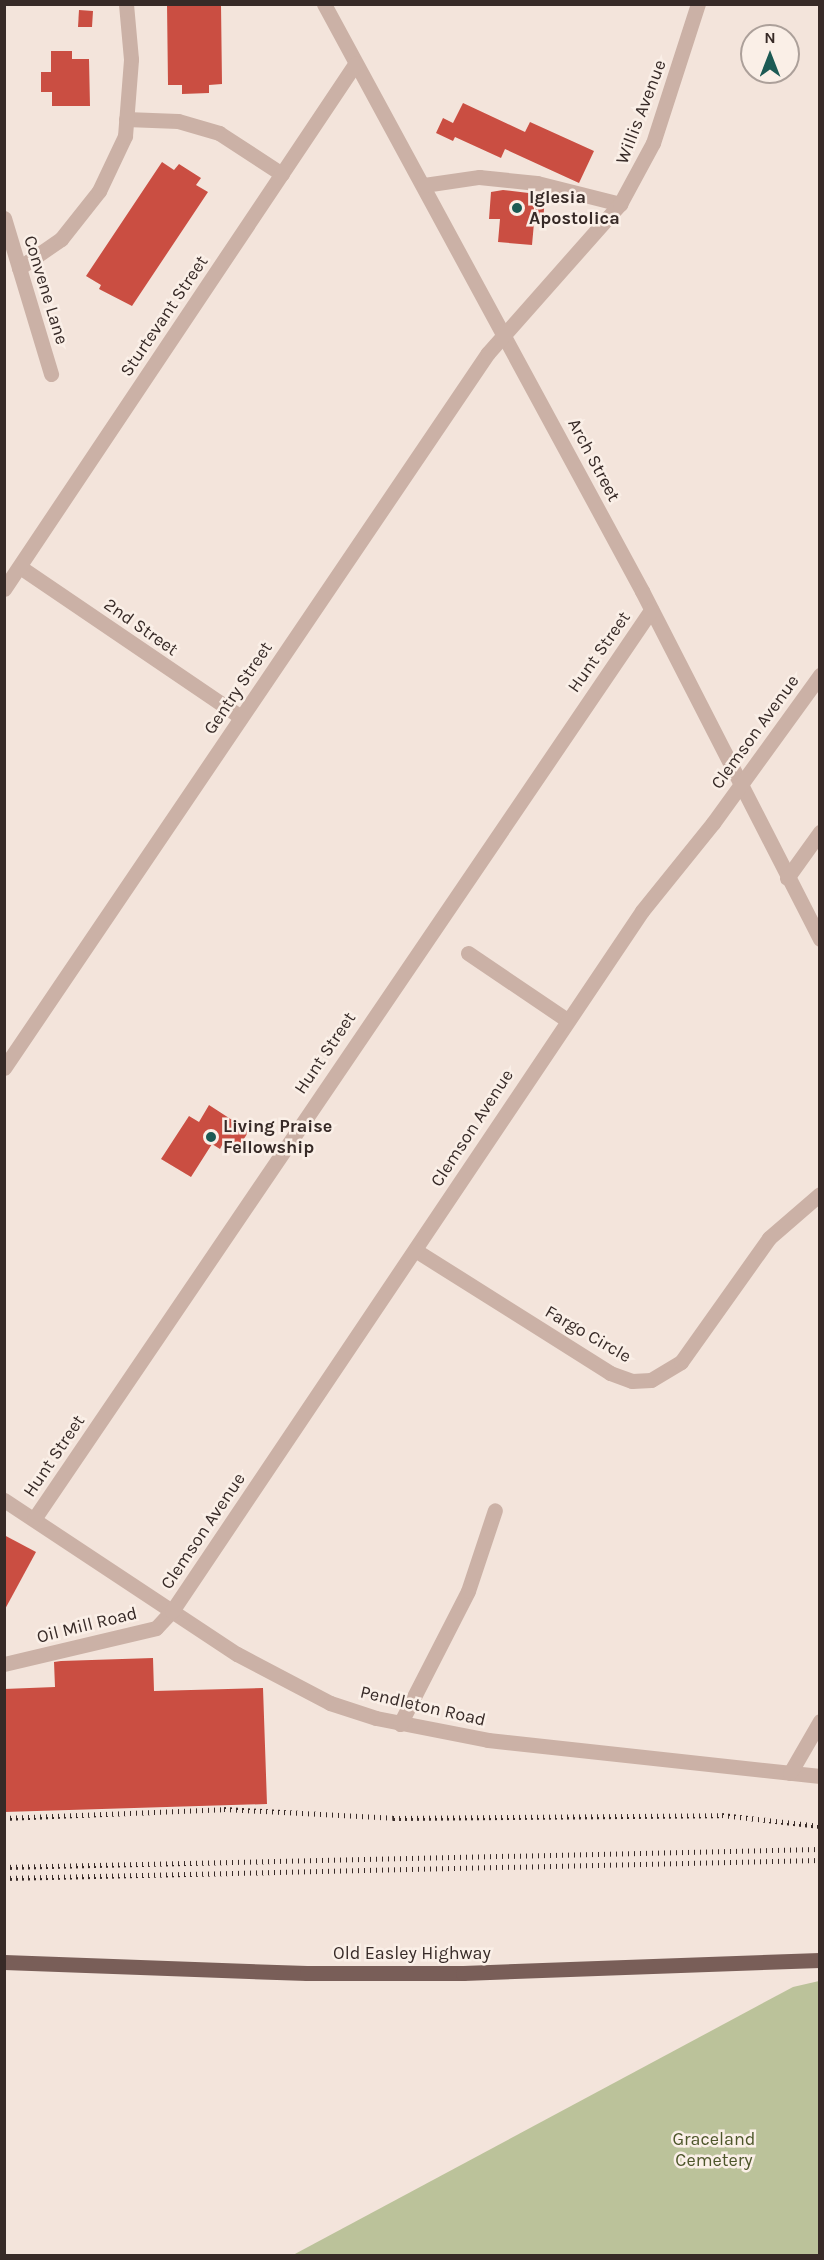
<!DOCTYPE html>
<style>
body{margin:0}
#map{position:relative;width:824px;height:2260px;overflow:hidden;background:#f3e4db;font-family:Karla,sans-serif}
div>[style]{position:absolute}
.green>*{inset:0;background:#bbc29a}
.building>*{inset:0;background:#ca4e42}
.minor>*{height:15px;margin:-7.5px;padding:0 7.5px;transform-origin:7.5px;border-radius:7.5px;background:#cbb1a6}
.major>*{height:15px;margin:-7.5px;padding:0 7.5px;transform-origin:7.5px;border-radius:7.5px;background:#795e58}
.rail>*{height:4.5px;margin-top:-2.25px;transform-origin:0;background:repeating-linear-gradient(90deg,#372a27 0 1.5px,transparent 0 6px)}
.dots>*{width:16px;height:16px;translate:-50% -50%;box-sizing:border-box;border:3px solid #faefe7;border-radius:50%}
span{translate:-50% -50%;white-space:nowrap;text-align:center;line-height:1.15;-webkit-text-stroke:5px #faefe7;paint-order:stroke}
.street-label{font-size:18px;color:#372a27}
.poi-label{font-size:18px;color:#372a27;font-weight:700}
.left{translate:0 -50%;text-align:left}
.park-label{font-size:18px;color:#4d562a}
.frame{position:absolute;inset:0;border:6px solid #372a27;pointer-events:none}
.north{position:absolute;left:740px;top:24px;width:60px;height:60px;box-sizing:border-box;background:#faefe7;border:2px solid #aca09a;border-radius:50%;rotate:0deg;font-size:16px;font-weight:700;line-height:24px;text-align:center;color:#372a27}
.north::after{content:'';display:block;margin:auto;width:21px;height:27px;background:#1c5a54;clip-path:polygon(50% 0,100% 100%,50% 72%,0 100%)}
</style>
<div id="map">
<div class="green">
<div style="clip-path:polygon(819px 1981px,819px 2255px,293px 2255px,793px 1987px)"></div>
</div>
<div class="building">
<div style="clip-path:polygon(167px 4px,221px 4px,222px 84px,209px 85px,209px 93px,182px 94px,182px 85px,168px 85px)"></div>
<div style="clip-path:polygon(79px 10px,93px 11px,92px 27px,78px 27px)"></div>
<div style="clip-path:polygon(51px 51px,72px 51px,72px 59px,89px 59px,90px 106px,52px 106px,52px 92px,41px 92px,41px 72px,51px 72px)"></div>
<div style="clip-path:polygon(463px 103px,525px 132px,530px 122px,594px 151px,579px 183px,505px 149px,501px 158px,455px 137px,453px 141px,436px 133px,443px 118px,453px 123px)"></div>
<div style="clip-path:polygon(162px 162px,174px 170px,179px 164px,201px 178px,196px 185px,208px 192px,132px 306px,99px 289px,101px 285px,86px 276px)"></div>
<div style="clip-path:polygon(503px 190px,545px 195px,543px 224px,534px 223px,532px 245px,498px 242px,500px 219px,489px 219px,491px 192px)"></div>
<div style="clip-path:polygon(209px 1105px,249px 1131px,236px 1151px,223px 1143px,220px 1149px,212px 1144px,191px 1177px,161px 1159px,189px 1116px,199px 1122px)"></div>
<div style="clip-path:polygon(4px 1535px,36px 1552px,4px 1611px)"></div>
<div style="clip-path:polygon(153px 1658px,154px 1691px,263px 1688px,267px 1804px,4px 1812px,4px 1689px,55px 1687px,54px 1662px,61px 1661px)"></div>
</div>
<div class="minor">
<div style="left:324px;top:4px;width:668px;rotate:61.55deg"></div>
<div style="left:642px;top:591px;width:391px;rotate:62.9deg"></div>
<div style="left:126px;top:119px;width:52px;rotate:2.2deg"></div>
<div style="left:178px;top:121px;width:43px;rotate:16.3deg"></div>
<div style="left:219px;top:133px;width:75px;rotate:33.1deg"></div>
<div style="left:424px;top:185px;width:56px;rotate:-8.3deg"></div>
<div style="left:479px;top:177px;width:58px;rotate:5.9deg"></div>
<div style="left:537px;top:183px;width:86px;rotate:14.2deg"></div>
<div style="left:4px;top:218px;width:163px;rotate:73.2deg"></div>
<div style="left:19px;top:268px;width:51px;rotate:-34.6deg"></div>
<div style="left:61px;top:239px;width:61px;rotate:-51.6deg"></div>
<div style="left:99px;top:191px;width:61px;rotate:-64.7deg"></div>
<div style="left:125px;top:136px;width:77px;rotate:-85.5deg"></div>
<div style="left:131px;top:59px;width:55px;rotate:-95.2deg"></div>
<div style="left:20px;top:567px;width:267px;rotate:34.2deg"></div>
<div style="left:4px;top:589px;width:632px;rotate:-56.23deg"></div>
<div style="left:787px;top:878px;width:57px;rotate:-54.3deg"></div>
<div style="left:468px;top:953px;width:120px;rotate:34.1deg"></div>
<div style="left:4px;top:1068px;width:863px;rotate:-55.91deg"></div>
<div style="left:488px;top:353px;width:199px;rotate:-48.5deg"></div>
<div style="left:620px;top:204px;width:69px;rotate:-61.6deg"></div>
<div style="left:653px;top:143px;width:146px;rotate:-72.1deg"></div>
<div style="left:415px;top:1250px;width:231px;rotate:32.2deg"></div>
<div style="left:610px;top:1373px;width:23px;rotate:20deg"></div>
<div style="left:632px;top:1381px;width:19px;rotate:-3deg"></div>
<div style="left:651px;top:1380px;width:35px;rotate:-31deg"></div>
<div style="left:681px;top:1362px;width:152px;rotate:-54.6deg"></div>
<div style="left:769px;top:1238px;width:67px;rotate:-40.8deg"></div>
<div style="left:4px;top:1500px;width:279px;rotate:33.5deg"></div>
<div style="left:237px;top:1654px;width:105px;rotate:27.8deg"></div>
<div style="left:330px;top:1703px;width:48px;rotate:18.1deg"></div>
<div style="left:376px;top:1718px;width:114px;rotate:11.1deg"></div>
<div style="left:488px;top:1740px;width:334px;rotate:6.2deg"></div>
<div style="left:34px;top:1519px;width:1099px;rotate:-55.83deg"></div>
<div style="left:4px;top:1664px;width:156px;rotate:-13.3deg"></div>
<div style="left:156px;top:1628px;width:23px;rotate:-47deg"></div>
<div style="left:172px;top:1611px;width:843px;rotate:-56.12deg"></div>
<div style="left:642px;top:911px;width:113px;rotate:-51.1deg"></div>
<div style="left:713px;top:823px;width:183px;rotate:-54.1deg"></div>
<div style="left:400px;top:1724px;width:149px;rotate:-62.9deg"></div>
<div style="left:468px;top:1591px;width:85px;rotate:-71.6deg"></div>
<div style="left:790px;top:1773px;width:60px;rotate:-60deg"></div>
</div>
<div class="major">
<div style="left:4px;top:1962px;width:303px;rotate:2.1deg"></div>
<div style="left:307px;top:1973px;width:156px"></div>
<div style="left:463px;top:1973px;width:357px;rotate:-2.1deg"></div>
</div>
<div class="rail">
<div style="left:4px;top:1818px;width:220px;rotate:-2.3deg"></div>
<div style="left:224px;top:1809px;width:169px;rotate:3deg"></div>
<div style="left:393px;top:1818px;width:329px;rotate:-0.5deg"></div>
<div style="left:722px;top:1815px;width:99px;rotate:6.4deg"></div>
<div style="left:4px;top:1867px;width:816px;rotate:-1.26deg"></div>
<div style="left:4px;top:1878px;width:816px;rotate:-1.26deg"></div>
</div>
<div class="dots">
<div style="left:517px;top:208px;background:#1c5a54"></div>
<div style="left:211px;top:1137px;background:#1c5a54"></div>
</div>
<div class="street-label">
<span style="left:641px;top:112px;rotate:-69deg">Willis Avenue</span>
<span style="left:46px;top:290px;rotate:73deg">Convene Lane</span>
<span style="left:164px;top:316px;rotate:-56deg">Sturtevant Street</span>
<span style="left:594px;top:460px;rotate:62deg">Arch Street</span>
<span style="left:141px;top:627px;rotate:35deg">2nd Street</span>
<span style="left:599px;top:652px;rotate:-55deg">Hunt Street</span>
<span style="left:238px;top:688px;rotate:-56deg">Gentry Street</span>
<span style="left:755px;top:732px;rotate:-54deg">Clemson Avenue</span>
<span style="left:325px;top:1053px;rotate:-56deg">Hunt Street</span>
<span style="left:472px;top:1128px;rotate:-57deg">Clemson Avenue</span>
<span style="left:588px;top:1334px;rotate:30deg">Fargo Circle</span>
<span style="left:54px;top:1456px;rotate:-56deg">Hunt Street</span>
<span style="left:203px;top:1531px;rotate:-56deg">Clemson Avenue</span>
<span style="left:87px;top:1625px;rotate:-14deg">Oil Mill Road</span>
<span style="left:423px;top:1706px;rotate:13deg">Pendleton Road</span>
<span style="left:412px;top:1953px">Old Easley Highway</span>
</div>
<div class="poi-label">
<span class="left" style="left:529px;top:208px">Iglesia<br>Apostolica</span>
<span class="left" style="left:223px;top:1137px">Living Praise<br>Fellowship</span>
</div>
<div class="park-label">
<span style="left:714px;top:2150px">Graceland<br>Cemetery</span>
</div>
<div class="frame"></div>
<div class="north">N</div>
</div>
